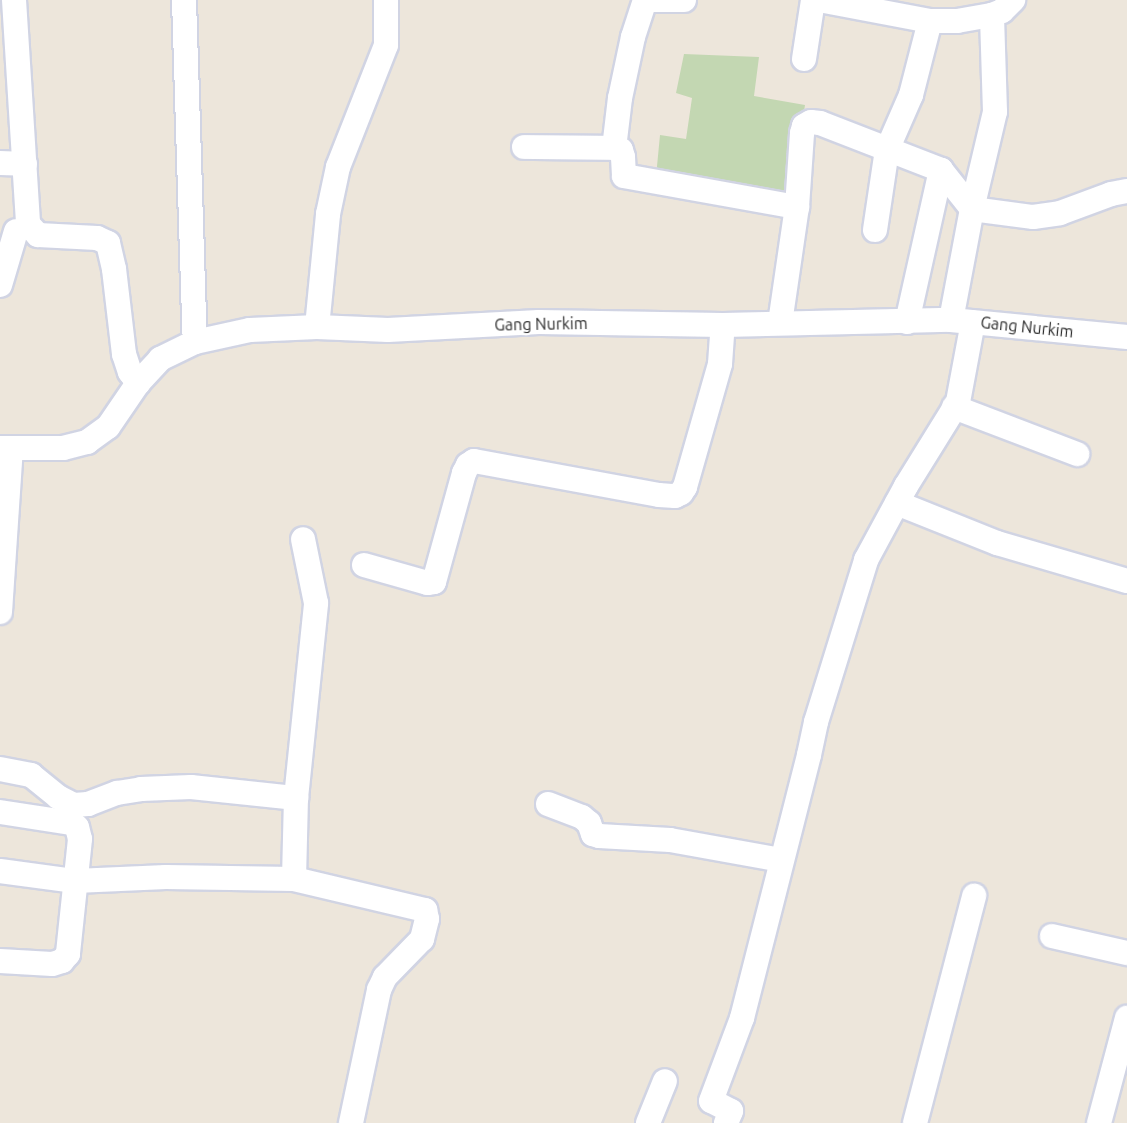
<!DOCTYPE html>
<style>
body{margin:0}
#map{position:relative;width:1127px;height:1123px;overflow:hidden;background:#ede6db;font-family:Ubuntu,sans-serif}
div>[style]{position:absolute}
.cemetery>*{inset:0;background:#c3d7b2}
.roads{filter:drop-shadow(2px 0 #d1d4e3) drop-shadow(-2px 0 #d1d4e3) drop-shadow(0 2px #d1d4e3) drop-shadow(0 -2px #d1d4e3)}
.minor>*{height:24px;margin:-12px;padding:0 12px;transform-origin:12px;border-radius:12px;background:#fff}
span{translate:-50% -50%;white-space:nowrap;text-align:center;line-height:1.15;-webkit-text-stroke:4.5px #fff;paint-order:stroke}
.street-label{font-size:16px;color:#2a2a2a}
</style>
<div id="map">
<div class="cemetery">
<div style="clip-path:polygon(684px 54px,759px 57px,754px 96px,805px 105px,789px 207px,655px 187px,660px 135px,686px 139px,692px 98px,676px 93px)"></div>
</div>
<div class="roads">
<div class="minor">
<div style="left:14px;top:0;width:224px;rotate:86.4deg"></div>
<div style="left:28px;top:224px;width:15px;rotate:48deg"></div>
<div style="left:38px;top:235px;width:59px;rotate:2.9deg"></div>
<div style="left:97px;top:238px;width:12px;rotate:24deg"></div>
<div style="left:108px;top:243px;width:27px;rotate:77deg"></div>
<div style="left:114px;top:269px;width:86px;rotate:83.3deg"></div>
<div style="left:124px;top:354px;width:19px;rotate:72deg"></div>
<div style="left:130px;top:372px;width:14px;rotate:54deg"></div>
<div style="left:184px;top:0;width:342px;rotate:88.2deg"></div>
<div style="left:684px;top:0;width:39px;rotate:180deg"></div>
<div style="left:645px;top:0;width:39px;rotate:108deg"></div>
<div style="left:633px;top:37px;width:62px;rotate:102deg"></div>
<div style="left:620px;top:98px;width:50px;rotate:96.8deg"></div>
<div style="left:614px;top:148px;width:7px;rotate:16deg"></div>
<div style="left:621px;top:150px;width:7px;rotate:74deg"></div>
<div style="left:623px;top:157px;width:19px;rotate:87deg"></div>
<div style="left:624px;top:176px;width:176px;rotate:10.2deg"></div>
<div style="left:819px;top:0;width:113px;rotate:10.7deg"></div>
<div style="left:930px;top:21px;width:27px"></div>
<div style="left:957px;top:21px;width:36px;rotate:-10deg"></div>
<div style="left:992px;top:15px;width:11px;rotate:-22deg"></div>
<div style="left:1002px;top:11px;width:16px;rotate:-45deg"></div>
<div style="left:804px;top:59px;width:60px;rotate:-81.3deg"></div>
<div style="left:524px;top:147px;width:90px;rotate:0.6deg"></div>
<div style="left:0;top:163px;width:25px;rotate:2deg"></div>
<div style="left:875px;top:230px;width:81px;rotate:-81.5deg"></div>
<div style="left:887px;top:150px;width:60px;rotate:-66.4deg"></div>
<div style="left:911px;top:95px;width:76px;rotate:-75.6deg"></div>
<div style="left:0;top:285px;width:56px;rotate:-73.5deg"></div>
<div style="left:951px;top:320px;width:113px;rotate:-79.3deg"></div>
<div style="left:972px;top:209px;width:100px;rotate:-76.7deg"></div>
<div style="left:995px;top:112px;width:97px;rotate:-91.8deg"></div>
<div style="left:907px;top:322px;width:156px;rotate:-77.4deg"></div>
<div style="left:780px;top:323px;width:117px;rotate:-81.7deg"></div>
<div style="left:797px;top:207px;width:74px;rotate:-86.1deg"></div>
<div style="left:802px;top:133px;width:7px;rotate:-74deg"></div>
<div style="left:804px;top:126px;width:8px;rotate:-30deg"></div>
<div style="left:811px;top:122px;width:9px;rotate:6deg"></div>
<div style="left:820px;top:123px;width:130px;rotate:21.2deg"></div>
<div style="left:941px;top:170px;width:50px;rotate:51.5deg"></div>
<div style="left:972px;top:209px;width:62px;rotate:7.5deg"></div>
<div style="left:1033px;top:217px;width:27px;rotate:-8deg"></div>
<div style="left:1060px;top:213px;width:54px;rotate:-20.4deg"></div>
<div style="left:1111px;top:194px;width:16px;rotate:-11deg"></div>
<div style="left:317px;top:327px;width:114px;rotate:-84.4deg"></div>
<div style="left:328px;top:214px;width:48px;rotate:-78deg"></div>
<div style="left:338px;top:167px;width:131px;rotate:-68.5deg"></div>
<div style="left:386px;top:45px;width:45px;rotate:-90deg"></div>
<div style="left:954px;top:407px;width:132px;rotate:20.9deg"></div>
<div style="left:0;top:448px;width:63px"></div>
<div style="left:63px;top:448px;width:25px;rotate:-14deg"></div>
<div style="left:87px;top:442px;width:26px;rotate:-36deg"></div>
<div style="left:108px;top:427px;width:53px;rotate:-55.7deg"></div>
<div style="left:138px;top:383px;width:33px;rotate:-47deg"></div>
<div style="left:160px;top:359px;width:39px;rotate:-26deg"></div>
<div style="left:195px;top:342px;width:56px;rotate:-12.3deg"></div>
<div style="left:250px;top:330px;width:67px;rotate:-2.6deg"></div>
<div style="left:317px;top:327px;width:71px;rotate:2.4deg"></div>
<div style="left:388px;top:330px;width:151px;rotate:-3deg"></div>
<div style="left:539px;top:322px;width:184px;rotate:0.9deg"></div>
<div style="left:723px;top:325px;width:228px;rotate:-1.3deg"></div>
<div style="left:951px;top:320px;width:177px;rotate:5.5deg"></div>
<div style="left:897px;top:503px;width:108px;rotate:21.8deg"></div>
<div style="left:997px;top:543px;width:135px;rotate:16.3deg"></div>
<div style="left:364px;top:565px;width:66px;rotate:15.9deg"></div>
<div style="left:427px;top:583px;width:7px;rotate:-8deg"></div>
<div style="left:434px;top:582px;width:113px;rotate:-74.6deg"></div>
<div style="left:464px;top:473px;width:9px;rotate:-63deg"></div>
<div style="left:468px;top:465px;width:7px;rotate:-34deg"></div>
<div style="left:474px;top:461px;width:188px;rotate:10.4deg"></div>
<div style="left:659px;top:495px;width:16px;rotate:4deg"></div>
<div style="left:675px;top:496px;width:7px;rotate:-27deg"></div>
<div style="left:681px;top:493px;width:7px;rotate:-56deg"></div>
<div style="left:685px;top:487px;width:128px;rotate:-74.1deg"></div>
<div style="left:720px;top:364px;width:39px;rotate:-86deg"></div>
<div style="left:0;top:612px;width:164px;rotate:-86.2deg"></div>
<div style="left:0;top:769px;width:32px;rotate:11deg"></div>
<div style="left:31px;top:775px;width:35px;rotate:39deg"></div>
<div style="left:58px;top:797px;width:18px;rotate:27deg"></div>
<div style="left:74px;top:805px;width:14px;rotate:-4deg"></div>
<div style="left:88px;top:804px;width:31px;rotate:-21deg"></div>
<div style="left:117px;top:793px;width:24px;rotate:-9deg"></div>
<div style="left:141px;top:789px;width:50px;rotate:-2.3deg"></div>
<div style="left:191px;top:787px;width:106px;rotate:6deg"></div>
<div style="left:548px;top:804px;width:36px;rotate:21deg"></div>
<div style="left:582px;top:817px;width:9px;rotate:41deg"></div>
<div style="left:589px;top:823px;width:12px;rotate:70deg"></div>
<div style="left:593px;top:834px;width:6px;rotate:18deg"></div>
<div style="left:599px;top:836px;width:71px;rotate:3.2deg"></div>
<div style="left:670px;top:840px;width:113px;rotate:10.2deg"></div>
<div style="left:0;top:812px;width:73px;rotate:8.7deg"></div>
<div style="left:72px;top:823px;width:6px;rotate:39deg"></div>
<div style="left:77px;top:827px;width:12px;rotate:76deg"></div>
<div style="left:80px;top:839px;width:116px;rotate:96deg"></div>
<div style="left:68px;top:954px;width:9px;rotate:131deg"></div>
<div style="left:62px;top:961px;width:10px;rotate:163deg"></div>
<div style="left:52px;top:964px;width:52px;rotate:-176.7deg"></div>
<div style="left:0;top:871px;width:76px;rotate:7.6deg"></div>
<div style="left:75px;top:881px;width:91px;rotate:-2.5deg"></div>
<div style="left:166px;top:877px;width:128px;rotate:0.9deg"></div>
<div style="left:294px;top:879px;width:135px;rotate:13.3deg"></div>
<div style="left:425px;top:910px;width:9px;rotate:77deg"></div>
<div style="left:427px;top:919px;width:21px;rotate:104deg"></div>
<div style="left:422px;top:939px;width:53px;rotate:134.2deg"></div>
<div style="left:385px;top:977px;width:14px;rotate:115deg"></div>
<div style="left:379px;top:990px;width:136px;rotate:101.9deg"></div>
<div style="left:294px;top:879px;width:81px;rotate:-88.6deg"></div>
<div style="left:296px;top:798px;width:196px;rotate:-84.1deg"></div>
<div style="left:316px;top:603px;width:65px;rotate:-101.5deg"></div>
<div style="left:1052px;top:936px;width:77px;rotate:12.8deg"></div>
<div style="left:648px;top:1123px;width:45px;rotate:-68deg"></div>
<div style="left:726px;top:1123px;width:13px;rotate:-67deg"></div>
<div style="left:731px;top:1111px;width:22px;rotate:-153deg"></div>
<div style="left:711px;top:1101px;width:89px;rotate:-69.5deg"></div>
<div style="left:742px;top:1018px;width:271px;rotate:-75.7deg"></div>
<div style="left:809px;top:755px;width:34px;rotate:-78deg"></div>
<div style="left:816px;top:722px;width:170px;rotate:-72.8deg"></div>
<div style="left:866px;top:560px;width:84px;rotate:-61.6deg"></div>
<div style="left:906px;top:486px;width:99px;rotate:-58.2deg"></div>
<div style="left:958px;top:402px;width:81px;rotate:-79.4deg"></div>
<div style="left:915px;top:1123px;width:235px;rotate:-75.4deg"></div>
<div style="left:1099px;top:1123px;width:109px;rotate:-75.1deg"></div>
</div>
</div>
<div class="street-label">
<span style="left:541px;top:324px;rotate:-1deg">Gang Nurkim</span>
<span style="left:1027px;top:327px;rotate:6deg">Gang Nurkim</span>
</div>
</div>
